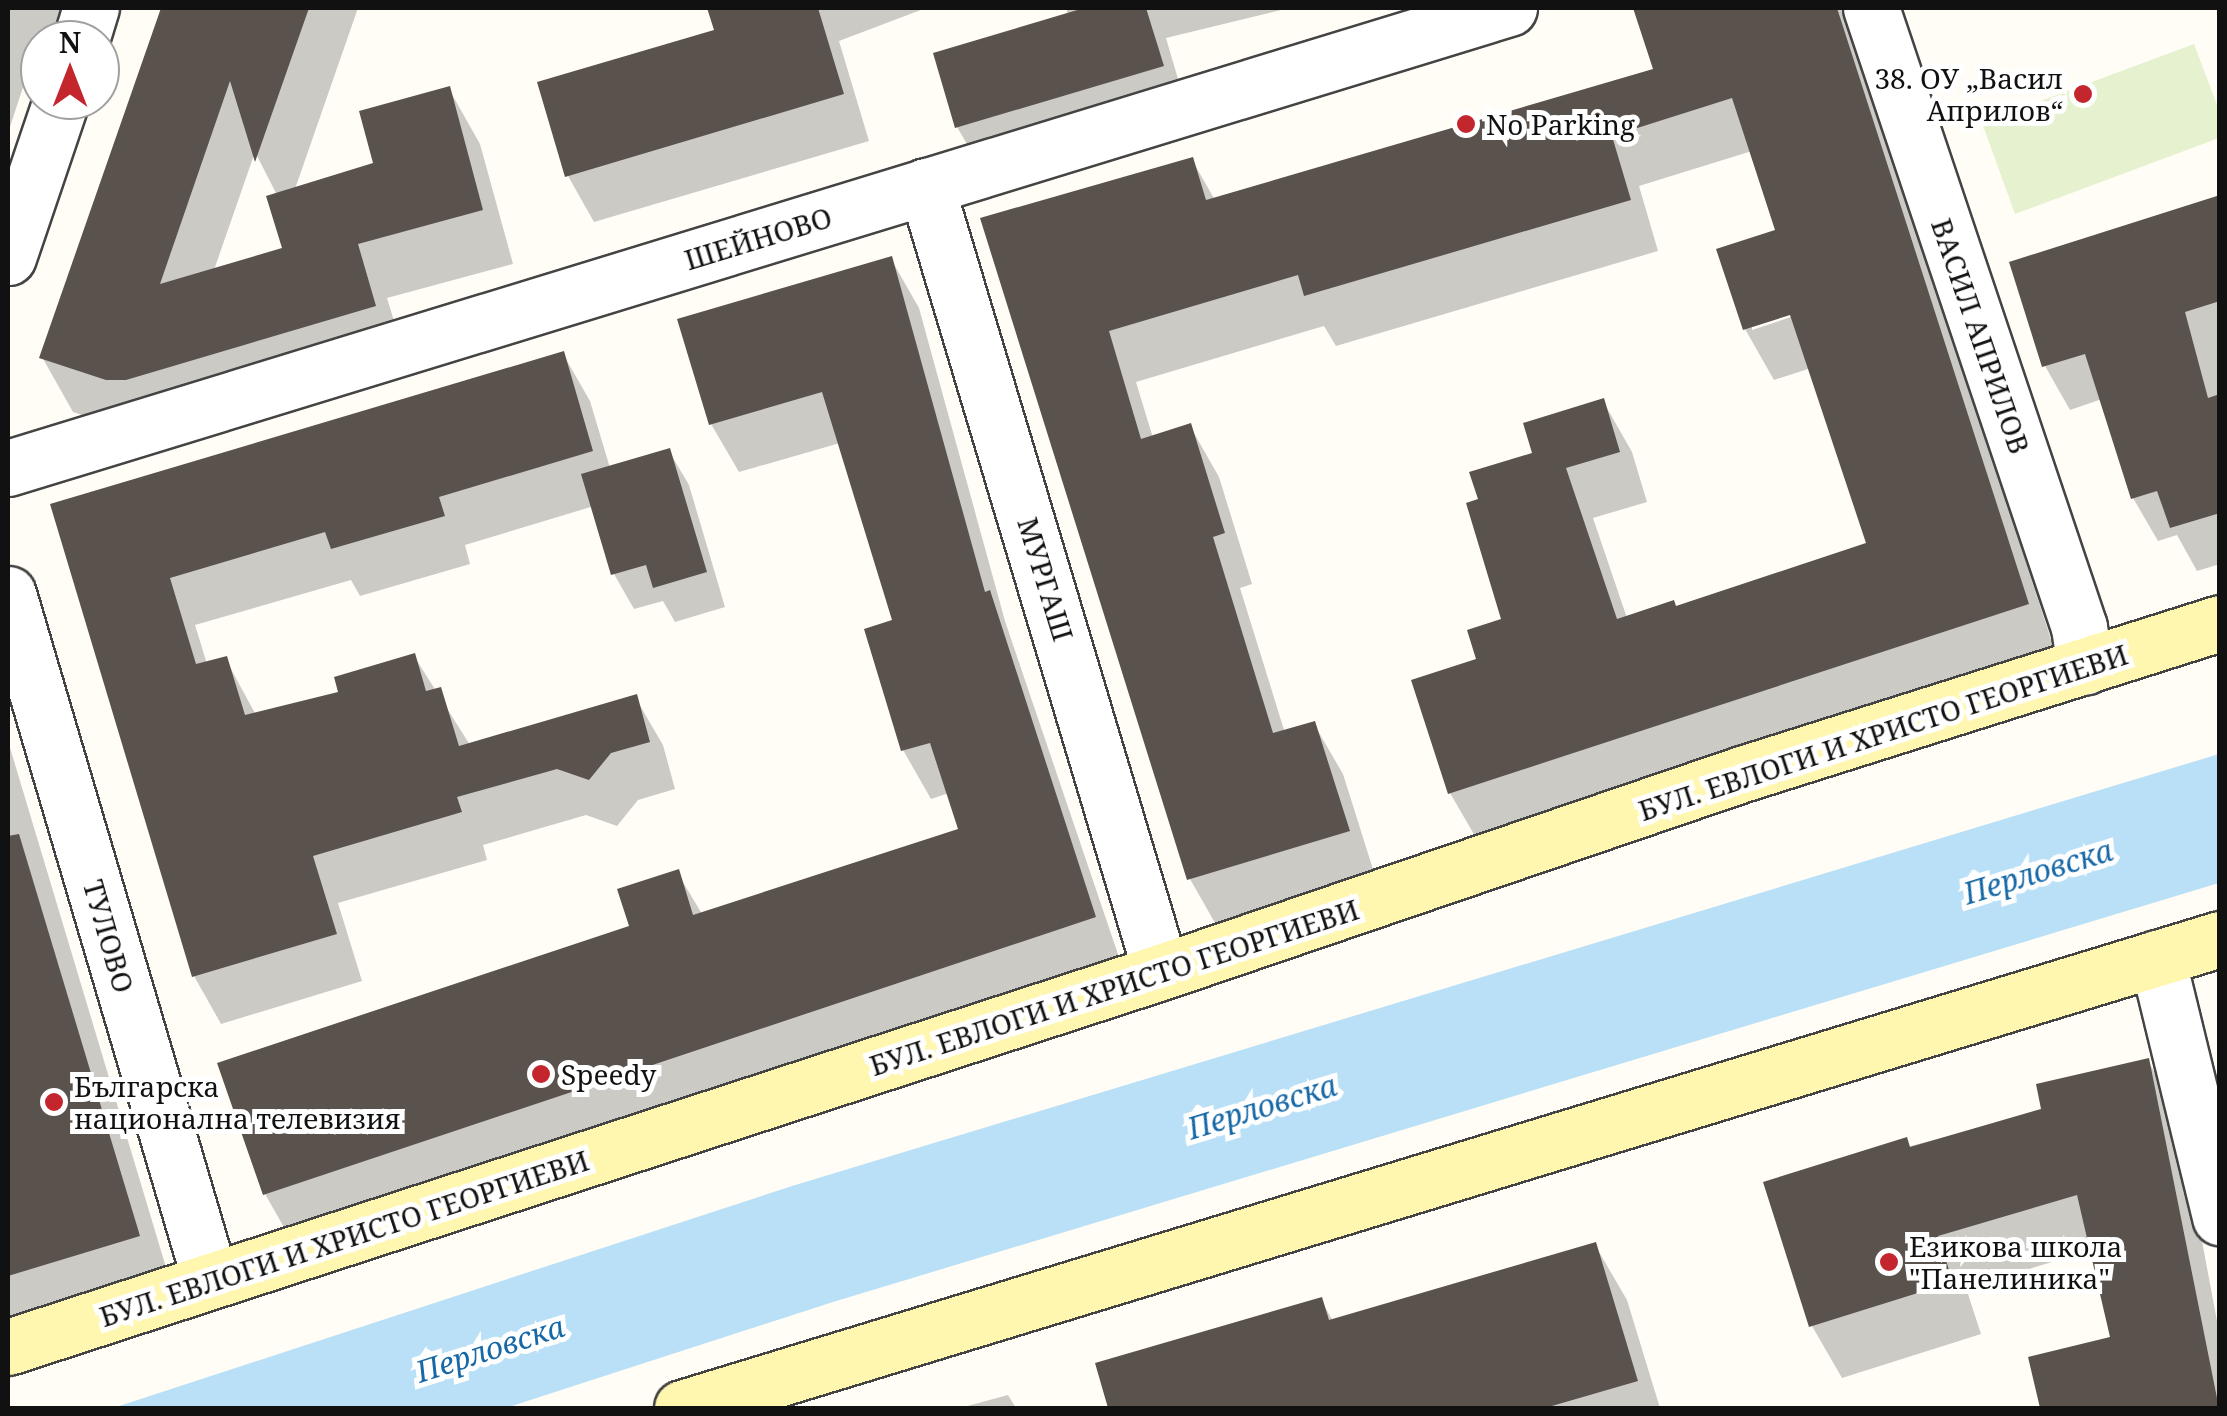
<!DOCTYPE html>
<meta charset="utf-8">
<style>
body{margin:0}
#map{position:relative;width:2227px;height:1416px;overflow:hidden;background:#fffdf5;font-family:"Noto Serif",serif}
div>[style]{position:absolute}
.pitch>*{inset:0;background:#e6f2cf}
.water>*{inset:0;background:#b9e0f7}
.shadow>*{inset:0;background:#0003}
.building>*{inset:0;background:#5a524d}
.roads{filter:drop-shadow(2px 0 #444) drop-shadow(-2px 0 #444) drop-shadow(0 2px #444) drop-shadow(0 -2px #444)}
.street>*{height:55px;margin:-27.5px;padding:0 27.5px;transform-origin:27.5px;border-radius:27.5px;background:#fff}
.secondary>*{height:55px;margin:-27.5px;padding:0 27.5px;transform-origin:27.5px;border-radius:27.5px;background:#fff6b0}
.dots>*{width:28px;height:28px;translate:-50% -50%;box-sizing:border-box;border:5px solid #fff;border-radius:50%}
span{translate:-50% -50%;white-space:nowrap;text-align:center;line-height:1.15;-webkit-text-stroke:10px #fff;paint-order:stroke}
.poi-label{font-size:28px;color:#111}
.right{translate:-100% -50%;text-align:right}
.left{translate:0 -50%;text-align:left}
.street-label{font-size:28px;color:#111}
.water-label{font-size:30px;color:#1768a6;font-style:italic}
.frame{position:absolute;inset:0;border:10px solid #111;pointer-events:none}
.north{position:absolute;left:20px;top:20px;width:100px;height:100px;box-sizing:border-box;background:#fff;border:2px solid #a0a0a0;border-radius:50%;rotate:0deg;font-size:28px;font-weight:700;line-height:40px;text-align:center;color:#111}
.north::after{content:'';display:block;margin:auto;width:35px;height:45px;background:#c4262e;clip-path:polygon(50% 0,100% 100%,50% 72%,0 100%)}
</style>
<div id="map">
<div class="pitch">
<div style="clip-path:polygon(2194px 44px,2219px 110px,2219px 138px,2015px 214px,1982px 123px)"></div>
</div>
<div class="water">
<div style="clip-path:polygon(2219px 754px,2219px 883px,833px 1302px,506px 1408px,113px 1408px,792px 1186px)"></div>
</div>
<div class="shadow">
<div style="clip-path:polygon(8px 8px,64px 8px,53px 40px,40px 40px,40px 70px,30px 66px,8px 133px)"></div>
<div style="clip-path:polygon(evenodd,163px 8px,358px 8px,295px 189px,376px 164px,449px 89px,480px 144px,513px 264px,387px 298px,406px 360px,138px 434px,73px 412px,42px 357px,163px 8px,255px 152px,277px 195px,285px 249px,214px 270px,255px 152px)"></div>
<div style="clip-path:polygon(710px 8px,926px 8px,839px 41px,869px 141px,594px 222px,568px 176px,717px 31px)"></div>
<div style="clip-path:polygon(1066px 8px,1289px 8px,1166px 38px,1188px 113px,984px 173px,957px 127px,1068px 15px)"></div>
<div style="clip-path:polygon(evenodd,1658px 8px,1847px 8px,2056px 655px,1479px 843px,1450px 793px,1479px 661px,1504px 621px,1481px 501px,1603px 401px,1632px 452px,1647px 502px,1593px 518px,1627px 618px,1676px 609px,1869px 544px,1811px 368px,1774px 380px,1745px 329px,1778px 231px,1752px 151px,1639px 186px,1658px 251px,1336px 346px,1324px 326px,1136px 382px,1153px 438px,1190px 426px,1219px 477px,1252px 584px,1240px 588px,1285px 733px,1314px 724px,1343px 774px,1377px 882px,1219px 930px,1190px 879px,983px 220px,1192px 160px,1215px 200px,1656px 70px,1638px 14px,1658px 8px,1802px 309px,1803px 313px,1752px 330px,1752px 325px,1802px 309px)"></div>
<div style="clip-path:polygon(2220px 198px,2220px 564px,2197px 571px,2177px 535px,2158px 541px,2133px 498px,2102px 399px,2070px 410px,2045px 366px,2012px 264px)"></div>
<div style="clip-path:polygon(891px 259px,919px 308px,1005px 621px,1122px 966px,293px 1243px,265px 1194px,221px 1065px,632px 928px,677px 872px,702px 914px,962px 831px,949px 793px,931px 799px,903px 750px,867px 631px,895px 622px,840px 443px,739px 472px,711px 424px)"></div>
<div style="clip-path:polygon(563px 354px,590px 401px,610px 468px,669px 451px,689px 485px,725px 607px,675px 622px,663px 601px,634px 609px,614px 574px,594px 506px,465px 545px,470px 564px,360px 596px,351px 580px,195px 625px,207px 664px,225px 658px,256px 715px,341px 694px,414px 656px,470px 745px,635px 697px,663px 745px,675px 789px,638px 800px,617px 826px,586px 815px,483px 845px,487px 860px,338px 903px,362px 981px,221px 1024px,194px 976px,53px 505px)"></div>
<div style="clip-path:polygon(8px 741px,177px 1304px,8px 1354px)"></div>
<div style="clip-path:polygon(2148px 1061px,2178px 1113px,2220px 1337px,2220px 1408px,2043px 1408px,2031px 1358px,2113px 1339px,2092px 1250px,1966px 1288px,1981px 1334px,1842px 1378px,1812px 1326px,1766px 1184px,2044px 1111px)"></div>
<div style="clip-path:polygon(1595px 1245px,1627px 1300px,1660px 1408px,1111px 1408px,1098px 1365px,1321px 1300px,1333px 1321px)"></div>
<div style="clip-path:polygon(1008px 1395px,1016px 1408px,960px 1408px)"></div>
</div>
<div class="building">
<div style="clip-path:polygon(161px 8px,309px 8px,255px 162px,230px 81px,160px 284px,282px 248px,266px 196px,373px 163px,359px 111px,450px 86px,483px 210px,358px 244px,376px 306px,126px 380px,106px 380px,39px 358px)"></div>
<div style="clip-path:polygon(707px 8px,818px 8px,844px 94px,565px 177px,537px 82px,714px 30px)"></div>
<div style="clip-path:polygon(1084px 8px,1146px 8px,1164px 66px,955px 128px,933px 53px)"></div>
<div style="clip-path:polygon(1633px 8px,1837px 8px,2029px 604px,1448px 794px,1411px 680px,1476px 659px,1467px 630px,1501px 619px,1466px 503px,1478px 499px,1469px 472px,1532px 453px,1523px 423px,1604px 398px,1620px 452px,1566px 468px,1617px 619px,1674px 600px,1676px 606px,1866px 543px,1790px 315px,1743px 330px,1716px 249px,1775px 230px,1732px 98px,1612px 136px,1631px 200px,1304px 296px,1298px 275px,1109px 331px,1141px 439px,1191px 423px,1225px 533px,1213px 537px,1273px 733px,1315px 721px,1350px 831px,1187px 880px,980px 218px,1193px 157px,1206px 200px,1653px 69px)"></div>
<div style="clip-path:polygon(2220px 195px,2220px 301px,2185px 312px,2208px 398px,2220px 394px,2220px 513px,2170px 528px,2157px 491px,2131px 499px,2085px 354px,2042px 367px,2009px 262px)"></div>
<div style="clip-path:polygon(892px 256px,985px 592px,990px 590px,1096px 917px,263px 1195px,217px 1063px,629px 926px,617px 889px,679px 869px,693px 915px,958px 829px,930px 743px,901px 751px,864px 629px,892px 620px,822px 392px,709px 425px,677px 319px)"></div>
<div style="clip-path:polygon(564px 351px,593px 451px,439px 497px,445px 516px,331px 549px,325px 532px,170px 578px,196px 664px,227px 656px,245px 715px,338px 692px,334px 677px,415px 653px,426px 691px,441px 687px,459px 746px,637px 694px,650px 742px,611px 753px,589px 780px,557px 769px,457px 797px,462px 812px,313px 856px,337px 934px,192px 977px,50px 504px)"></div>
<div style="clip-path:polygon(670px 448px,707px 572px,653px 588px,646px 565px,611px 575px,581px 474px)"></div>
<div style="clip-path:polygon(19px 834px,140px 1236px,8px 1276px,8px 836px)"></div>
<div style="clip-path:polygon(2149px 1058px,2219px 1408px,2040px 1408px,2028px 1357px,2110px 1337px,2077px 1195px,1938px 1236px,1953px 1282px,1809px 1327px,1763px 1182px,1907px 1137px,1910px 1147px,2041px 1109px,2036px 1084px)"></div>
<div style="clip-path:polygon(1596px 1242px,1638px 1381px,1545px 1408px,1108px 1408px,1095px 1363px,1322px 1297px,1329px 1320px)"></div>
</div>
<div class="roads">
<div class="street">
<div style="left:1871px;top:8px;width:653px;rotate:71.43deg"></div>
<div style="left:2079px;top:627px;width:40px;rotate:81.5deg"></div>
<div style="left:81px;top:40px;width:34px;rotate:-73deg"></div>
<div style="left:926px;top:186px;width:820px;rotate:73.35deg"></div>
<div style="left:8px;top:257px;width:166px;rotate:-71.3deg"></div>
<div style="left:8px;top:468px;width:1570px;rotate:-17.04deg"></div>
<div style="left:8px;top:594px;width:714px;rotate:73.57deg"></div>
<div style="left:2157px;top:958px;width:267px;rotate:76.3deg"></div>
</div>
<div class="secondary">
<div style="left:8px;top:1347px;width:1212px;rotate:-18.02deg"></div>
<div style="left:1161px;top:972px;width:614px;rotate:-18.82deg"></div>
<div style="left:1742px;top:774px;width:501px;rotate:-17.53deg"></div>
<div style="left:682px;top:1408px;width:1608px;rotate:-16.96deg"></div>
</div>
</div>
<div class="dots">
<div style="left:2083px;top:94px;background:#c4262e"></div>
<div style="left:1466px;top:124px;background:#c4262e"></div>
<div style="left:541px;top:1074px;background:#c4262e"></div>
<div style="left:54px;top:1102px;background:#c4262e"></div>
<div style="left:1889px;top:1262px;background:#c4262e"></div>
</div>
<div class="poi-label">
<span class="right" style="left:2063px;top:94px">38. ОУ „Васил<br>Априлов“</span>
<span class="left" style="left:1486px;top:124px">No Parking</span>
<span class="left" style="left:561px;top:1074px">Speedy</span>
<span class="left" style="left:74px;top:1102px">Българска<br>национална телевизия</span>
<span class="left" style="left:1909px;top:1262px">Езикова школа<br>"Панелиника"</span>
</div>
<div class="street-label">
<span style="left:758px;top:238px;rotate:-17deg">ШЕЙНОВО</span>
<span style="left:1981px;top:336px;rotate:71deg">ВАСИЛ АПРИЛОВ</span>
<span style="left:1046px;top:579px;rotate:73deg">МУРГАШ</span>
<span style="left:1883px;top:732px;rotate:-18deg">БУЛ. ЕВЛОГИ И ХРИСТО ГЕОРГИЕВИ</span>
<span style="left:109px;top:936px;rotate:74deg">ТУЛОВО</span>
<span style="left:1114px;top:987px;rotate:-18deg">БУЛ. ЕВЛОГИ И ХРИСТО ГЕОРГИЕВИ</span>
<span style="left:344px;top:1238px;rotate:-18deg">БУЛ. ЕВЛОГИ И ХРИСТО ГЕОРГИЕВИ</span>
</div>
<div class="water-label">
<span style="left:2038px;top:872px;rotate:-17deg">Перловска</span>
<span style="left:1262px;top:1107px;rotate:-17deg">Перловска</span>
<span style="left:490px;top:1349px;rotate:-18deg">Перловска</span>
</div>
<div class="frame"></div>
<div class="north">N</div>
</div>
